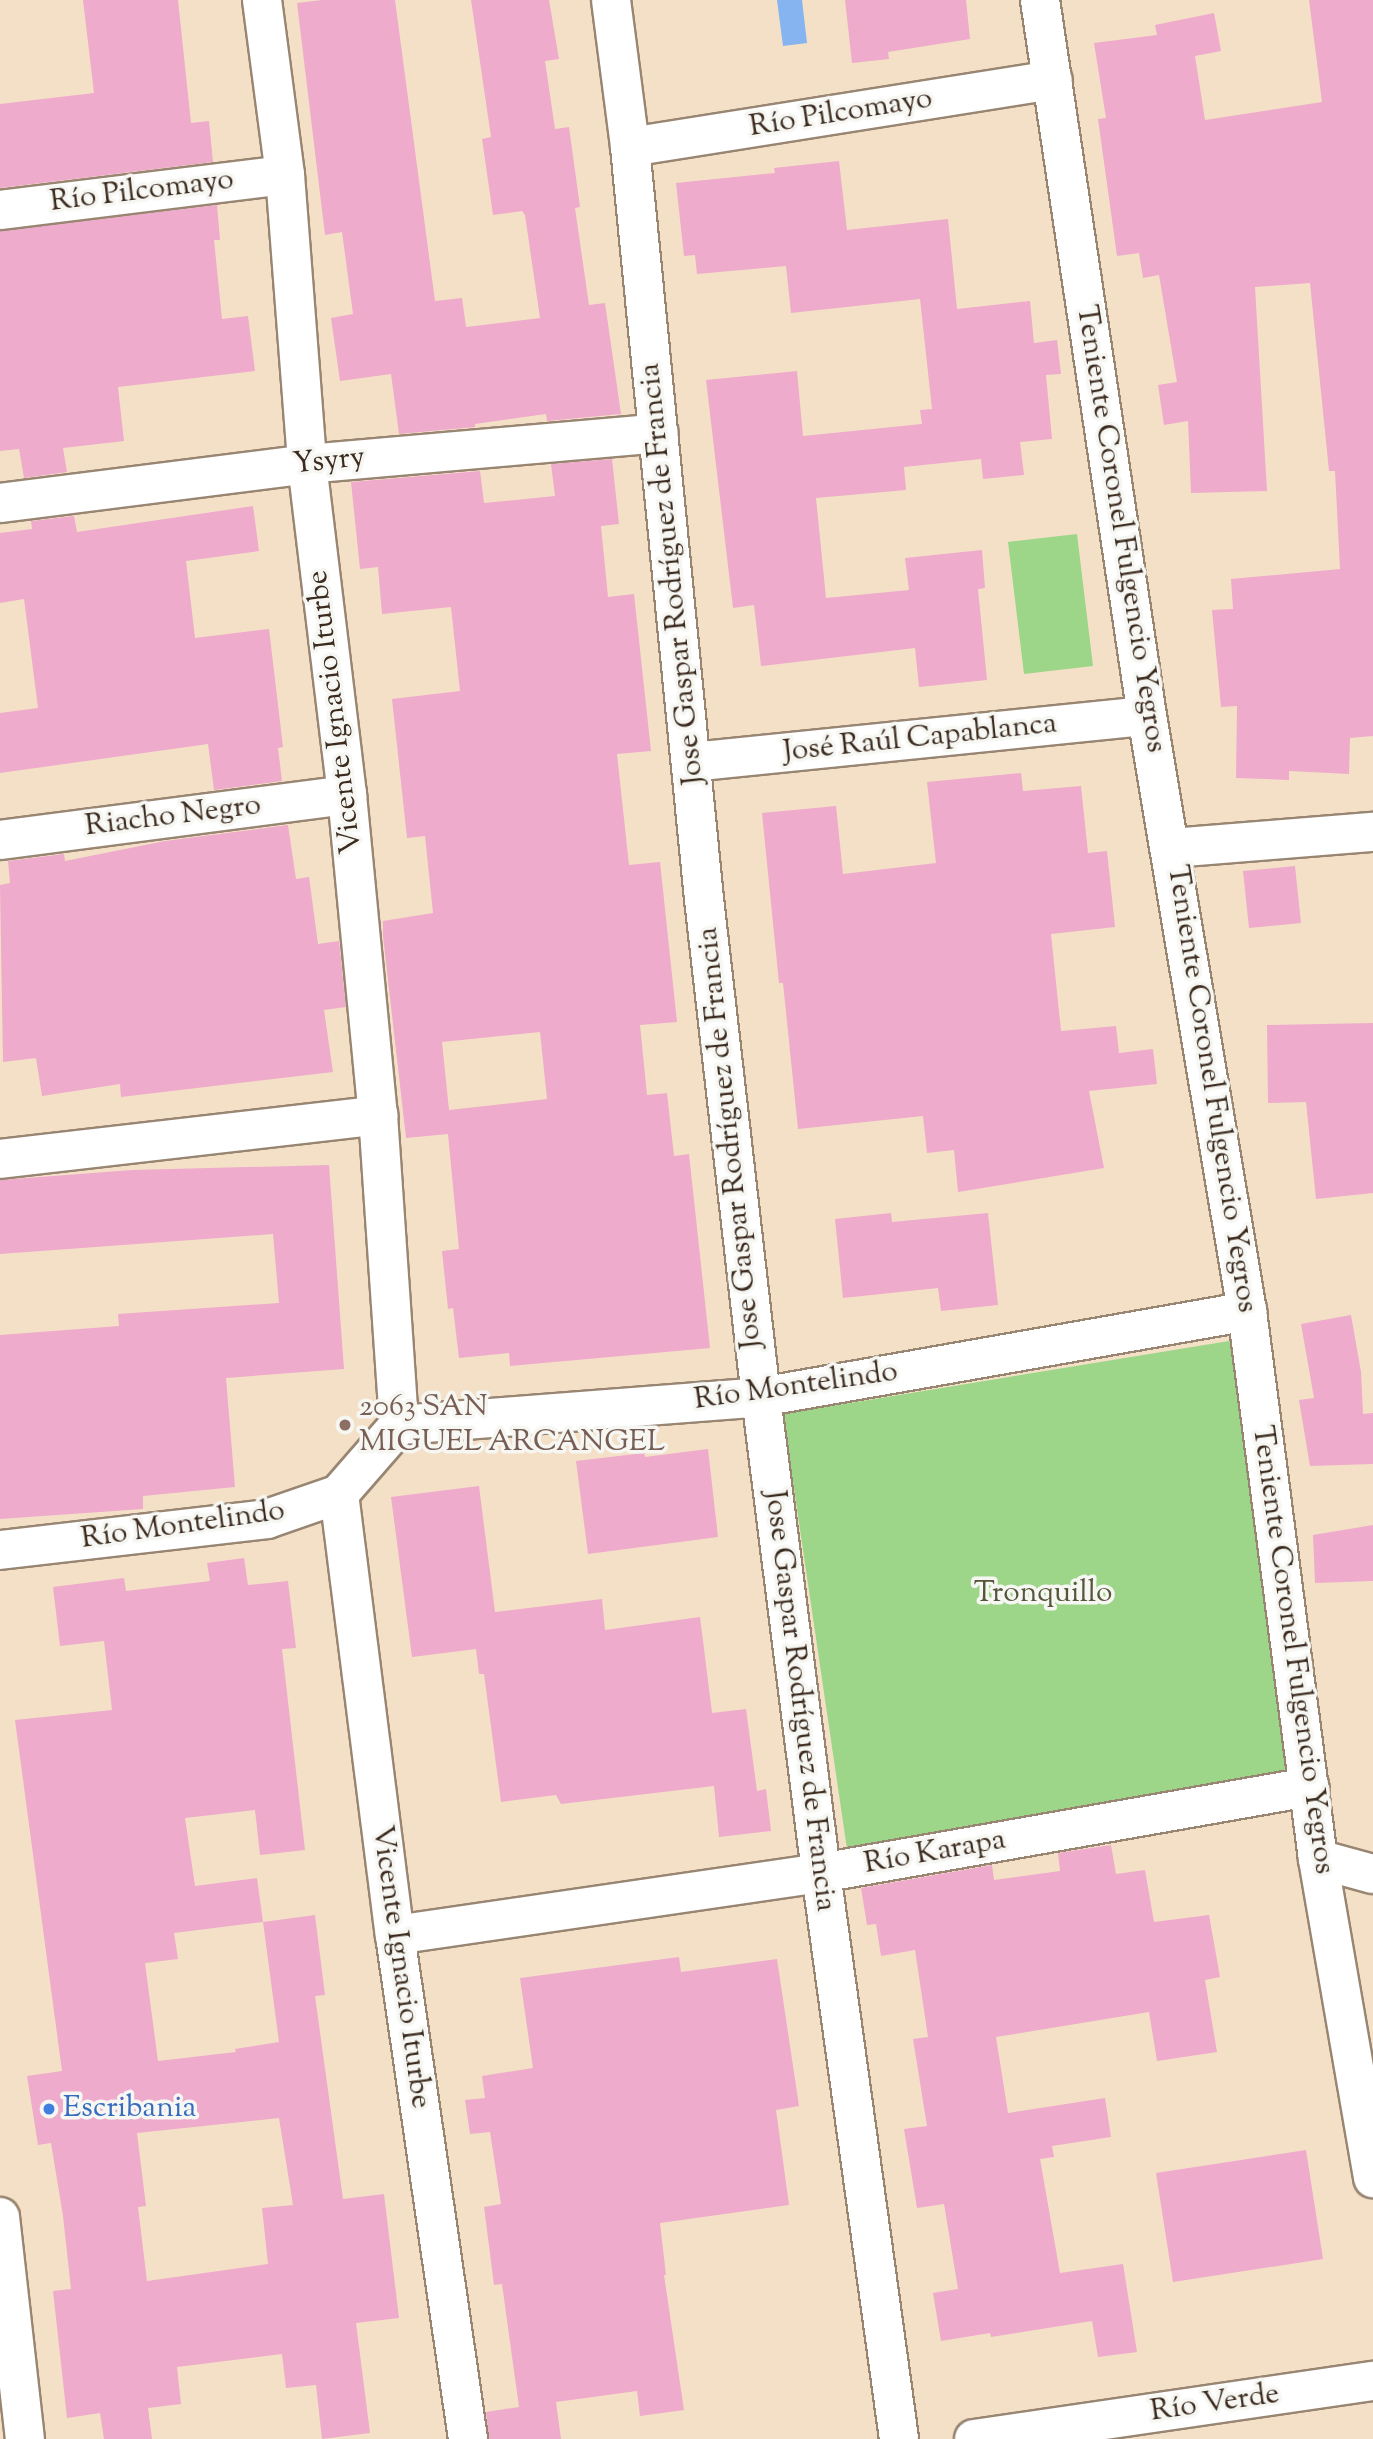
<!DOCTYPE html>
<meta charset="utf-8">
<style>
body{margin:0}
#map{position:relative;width:1373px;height:2439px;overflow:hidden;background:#f4e0c7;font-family:"Sorts Mill Goudy",serif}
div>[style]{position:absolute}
.green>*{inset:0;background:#9dd689}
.water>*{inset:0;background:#85b4f0}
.building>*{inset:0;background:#eeabcb}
.roads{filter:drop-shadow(2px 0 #988572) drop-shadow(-2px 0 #988572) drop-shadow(0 2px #988572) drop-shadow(0 -2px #988572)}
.minor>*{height:38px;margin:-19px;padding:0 19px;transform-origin:19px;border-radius:19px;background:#fff}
.tertiary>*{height:38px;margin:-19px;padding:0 19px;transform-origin:19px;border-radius:19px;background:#fff}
.dots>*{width:19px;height:19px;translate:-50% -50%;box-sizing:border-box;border:4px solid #f6f6f2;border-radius:50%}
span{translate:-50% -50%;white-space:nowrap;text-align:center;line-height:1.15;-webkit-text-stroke:7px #f6f6f2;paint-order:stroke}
.street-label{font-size:30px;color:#3b2a1e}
.education-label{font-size:30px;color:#785e54}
.left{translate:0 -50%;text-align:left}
.park-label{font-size:30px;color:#545539}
.shop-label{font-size:30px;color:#366cbe}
</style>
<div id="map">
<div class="green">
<div style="clip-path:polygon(1077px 534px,1093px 666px,1024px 674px,1008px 542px)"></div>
<div style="clip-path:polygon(1235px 1340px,1293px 1774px,847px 1849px,783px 1414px)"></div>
</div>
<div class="water">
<div style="clip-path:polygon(777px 0,802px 0,807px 43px,783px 46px)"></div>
</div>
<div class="building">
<div style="clip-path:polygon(83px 0,178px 0,191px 123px,209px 121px,213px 162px,0 188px,0 104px,94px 93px)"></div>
<div style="clip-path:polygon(322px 0,395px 0,435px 301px,462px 298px,466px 327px,540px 318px,525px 215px,522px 211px,493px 215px,482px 139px,491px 137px,471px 0,549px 0,559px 59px,545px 61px,555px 129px,569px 127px,580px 207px,575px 208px,589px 305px,605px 303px,621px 414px,547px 421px,546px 414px,475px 424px,475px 427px,399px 434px,391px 374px,340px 381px,331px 318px,353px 314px,342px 232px,325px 235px,297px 3px)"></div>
<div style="clip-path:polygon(845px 0,966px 0,970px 39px,888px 52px,889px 59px,852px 63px)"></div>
<div style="clip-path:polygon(1309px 0,1373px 0,1373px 736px,1350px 738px,1349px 774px,1289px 771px,1289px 780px,1236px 778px,1237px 706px,1221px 707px,1212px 610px,1233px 609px,1231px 579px,1340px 569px,1335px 471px,1329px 471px,1310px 283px,1255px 287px,1267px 491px,1191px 493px,1188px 421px,1164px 425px,1158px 385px,1177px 382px,1159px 275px,1143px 278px,1139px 253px,1117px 256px,1098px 119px,1106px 118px,1094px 43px,1157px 35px,1155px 25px,1214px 13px,1221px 51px,1195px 56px,1205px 120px,1322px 102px)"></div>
<div style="clip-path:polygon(839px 161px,847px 230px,948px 219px,957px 309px,1030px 301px,1034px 343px,1057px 340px,1061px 374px,1046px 375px,1052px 439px,1020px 442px,1024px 475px,983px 479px,981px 459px,904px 467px,906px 490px,816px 498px,826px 598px,909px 590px,905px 558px,982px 550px,985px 588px,978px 589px,987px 680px,919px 687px,915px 648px,761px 666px,754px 605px,733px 608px,706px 380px,797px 371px,803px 436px,922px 424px,920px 410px,932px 409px,920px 299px,791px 313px,786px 266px,697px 274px,695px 255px,684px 256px,676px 183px,775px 173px,774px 168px)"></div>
<div style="clip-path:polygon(217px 205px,220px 240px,214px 240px,222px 319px,248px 316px,255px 371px,118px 387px,124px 441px,63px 448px,67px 472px,24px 478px,19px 449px,0 451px,0 231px)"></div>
<div style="clip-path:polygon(evenodd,612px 459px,619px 524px,601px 526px,608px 597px,634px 594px,651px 751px,617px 754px,629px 865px,660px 862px,677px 1022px,640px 1025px,647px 1095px,667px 1093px,674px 1156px,689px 1154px,710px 1348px,510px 1366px,509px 1353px,459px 1358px,453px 1308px,448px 1309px,442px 1251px,459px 1249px,448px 1134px,406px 1138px,383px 936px,383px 921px,433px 913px,425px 836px,407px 838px,392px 699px,460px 691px,451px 607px,382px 614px,378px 567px,360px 569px,351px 482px,480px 471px,484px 503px,555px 496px,551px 464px,612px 459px,540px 1032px,547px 1099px,449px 1110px,442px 1042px,540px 1032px)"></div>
<div style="clip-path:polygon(253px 506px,259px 551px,186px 561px,195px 638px,269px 629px,283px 747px,278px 748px,282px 781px,214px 790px,208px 744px,0 773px,0 713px,38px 708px,24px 599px,0 603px,0 533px,32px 529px,31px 521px,74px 516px,77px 532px)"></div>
<div style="clip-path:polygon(1021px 773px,1023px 791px,1081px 786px,1088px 853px,1107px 851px,1115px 927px,1051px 934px,1061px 1031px,1116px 1026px,1119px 1053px,1153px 1049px,1157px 1084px,1089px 1091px,1104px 1168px,958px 1192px,954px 1150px,927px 1153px,923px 1116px,798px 1129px,783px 983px,779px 983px,762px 813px,836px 806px,843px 874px,936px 863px,927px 782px)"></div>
<div style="clip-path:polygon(288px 825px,296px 879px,309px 877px,318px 944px,339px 941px,346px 1007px,324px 1010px,333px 1072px,121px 1097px,120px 1084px,42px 1096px,36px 1058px,3px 1062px,0 885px,10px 883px,8px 861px,64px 854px,65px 861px,165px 841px)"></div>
<div style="clip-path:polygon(1295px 866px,1301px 923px,1249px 928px,1243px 871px)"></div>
<div style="clip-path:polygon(1373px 1023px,1373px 1193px,1316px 1199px,1306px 1102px,1268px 1103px,1267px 1025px)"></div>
<div style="clip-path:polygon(329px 1165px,344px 1369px,226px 1378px,235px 1487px,143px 1496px,143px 1509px,0 1519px,0 1335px,119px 1326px,118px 1314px,279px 1303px,273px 1234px,0 1254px,0 1180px,132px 1170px)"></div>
<div style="clip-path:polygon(891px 1213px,892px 1222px,988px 1213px,998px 1305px,941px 1311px,938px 1288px,843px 1298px,835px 1219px)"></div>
<div style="clip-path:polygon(1351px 1315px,1361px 1372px,1363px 1414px,1373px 1413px,1373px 1464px,1310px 1466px,1299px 1400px,1314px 1398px,1301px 1324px)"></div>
<div style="clip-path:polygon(708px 1449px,718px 1537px,588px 1554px,576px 1461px,644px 1453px,645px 1457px)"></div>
<div style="clip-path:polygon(479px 1486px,495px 1612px,602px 1599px,605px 1630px,700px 1617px,712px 1713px,746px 1709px,757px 1791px,766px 1789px,771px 1831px,719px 1837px,714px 1786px,561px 1804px,556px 1795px,501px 1802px,484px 1674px,479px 1674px,476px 1649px,412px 1657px,391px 1497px)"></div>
<div style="clip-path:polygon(1373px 1525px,1373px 1581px,1315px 1583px,1313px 1535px)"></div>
<div style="clip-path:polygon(evenodd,244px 1558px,248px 1585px,288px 1581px,296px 1648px,282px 1649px,305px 1850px,260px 1855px,255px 1810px,185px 1818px,195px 1886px,257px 1878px,263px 1922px,315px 1915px,325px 1995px,315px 1996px,343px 2199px,384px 2194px,399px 2318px,356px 2323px,370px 2433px,322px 2439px,316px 2385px,286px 2388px,282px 2354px,177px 2367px,181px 2404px,148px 2408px,152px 2439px,104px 2439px,100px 2413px,67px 2418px,53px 2291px,71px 2289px,63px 2216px,51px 2143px,38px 2145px,27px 2076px,62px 2071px,15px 1720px,112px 1710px,104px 1641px,60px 1646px,53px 1587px,124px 1578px,126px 1591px,210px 1581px,207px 1563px,244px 1558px,263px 1922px,279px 2042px,235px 2049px,236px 2052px,158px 2061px,145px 1963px,178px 1959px,174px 1933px,263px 1922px,244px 1558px,279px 2118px,293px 2205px,262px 2208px,268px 2264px,147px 2281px,138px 2207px,146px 2206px,137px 2133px,279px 2118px)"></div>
<div style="clip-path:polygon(1111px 1845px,1116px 1874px,1145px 1870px,1154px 1922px,1209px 1915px,1220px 1977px,1205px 1980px,1217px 2052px,1157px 2061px,1149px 2012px,996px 2037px,1008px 2113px,1105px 2098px,1111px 2137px,1052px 2146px,1054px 2157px,1040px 2159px,1060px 2273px,1123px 2264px,1137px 2352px,1098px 2357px,1092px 2321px,991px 2337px,990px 2333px,941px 2341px,933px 2293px,958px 2289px,944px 2204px,917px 2208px,904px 2129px,927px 2126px,913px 2039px,928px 2037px,915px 1950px,881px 1956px,876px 1924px,867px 1925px,861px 1888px,992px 1865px,994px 1880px,1060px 1871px,1058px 1853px)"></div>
<div style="clip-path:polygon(679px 1957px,681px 1972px,777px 1959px,799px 2106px,776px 2110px,789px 2205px,660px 2223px,666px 2275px,664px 2275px,684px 2410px,640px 2416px,637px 2391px,556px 2402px,561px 2439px,489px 2439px,486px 2412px,519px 2407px,502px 2284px,494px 2285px,484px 2207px,501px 2204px,490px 2132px,470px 2134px,465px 2100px,485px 2098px,482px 2076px,533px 2068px,520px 1978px)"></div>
<div style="clip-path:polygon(1306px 2150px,1323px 2259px,1173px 2282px,1156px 2173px)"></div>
</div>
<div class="roads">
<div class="minor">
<div style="left:262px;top:0;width:177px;rotate:82.5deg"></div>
<div style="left:285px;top:175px;width:290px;rotate:85.6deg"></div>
<div style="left:307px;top:464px;width:333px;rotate:83.1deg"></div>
<div style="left:347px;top:795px;width:321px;rotate:84.5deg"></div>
<div style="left:378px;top:1115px;width:311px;rotate:86.1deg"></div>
<div style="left:611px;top:0;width:148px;rotate:82.6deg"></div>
<div style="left:630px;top:147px;width:756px;rotate:84.38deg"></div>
<div style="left:704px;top:899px;width:501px;rotate:83.47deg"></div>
<div style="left:761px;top:1397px;width:480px;rotate:82.8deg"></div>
<div style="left:821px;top:1873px;width:571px;rotate:82.15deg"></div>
<div style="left:630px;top:147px;width:428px;rotate:-9deg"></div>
<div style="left:0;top:210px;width:287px;rotate:-7deg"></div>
<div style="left:0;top:503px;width:309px;rotate:-7.2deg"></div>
<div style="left:307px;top:464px;width:353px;rotate:-5deg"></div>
<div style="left:692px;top:762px;width:457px;rotate:-5.8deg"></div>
<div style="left:0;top:840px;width:350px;rotate:-7.4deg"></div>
<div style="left:1172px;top:848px;width:202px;rotate:-4.6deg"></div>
<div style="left:0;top:1159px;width:381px;rotate:-6.6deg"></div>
<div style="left:1318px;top:1859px;width:57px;rotate:15.3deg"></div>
<div style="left:395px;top:1935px;width:430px;rotate:-8.3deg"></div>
<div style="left:821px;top:1873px;width:496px;rotate:-10deg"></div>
<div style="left:974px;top:2439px;width:403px;rotate:-8.3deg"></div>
</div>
<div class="tertiary">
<div style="left:1040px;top:0;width:724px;rotate:81.5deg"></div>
<div style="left:1147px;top:716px;width:603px;rotate:80.46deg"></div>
<div style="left:1247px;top:1311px;width:553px;rotate:82.62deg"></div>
<div style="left:1318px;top:1859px;width:324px;rotate:80.2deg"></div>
<div style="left:339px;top:1494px;width:445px;rotate:82.8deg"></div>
<div style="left:395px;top:1935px;width:509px;rotate:81.76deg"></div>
<div style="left:0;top:1550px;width:269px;rotate:-6.6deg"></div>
<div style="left:267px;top:1519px;width:76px;rotate:-19.1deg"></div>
<div style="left:339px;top:1494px;width:91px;rotate:-49deg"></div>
<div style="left:399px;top:1425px;width:363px;rotate:-4.4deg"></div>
<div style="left:761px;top:1397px;width:494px;rotate:-10deg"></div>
<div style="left:0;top:2217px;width:223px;rotate:83.6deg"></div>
</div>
</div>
<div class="dots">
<div style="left:345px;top:1425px;background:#8d6e63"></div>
<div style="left:49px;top:2109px;background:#3f7fe0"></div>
</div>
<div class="street-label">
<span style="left:841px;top:114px;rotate:-9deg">Río Pilcomayo</span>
<span style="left:142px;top:192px;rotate:-7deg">Río Pilcomayo</span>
<span style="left:329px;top:462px;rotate:-6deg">Ysyry</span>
<span style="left:1120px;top:529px;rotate:81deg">Teniente Coronel Fulgencio Yegros</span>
<span style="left:673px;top:574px;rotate:-96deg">Jose Gaspar Rodríguez de Francia</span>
<span style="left:336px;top:712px;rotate:-97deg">Vicente Ignacio Iturbe</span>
<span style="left:920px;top:739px;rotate:-6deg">José Raúl Capablanca</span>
<span style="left:173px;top:817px;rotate:-7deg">Riacho Negro</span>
<span style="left:1211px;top:1089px;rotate:81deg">Teniente Coronel Fulgencio Yegros</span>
<span style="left:731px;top:1138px;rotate:-96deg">Jose Gaspar Rodríguez de Francia</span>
<span style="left:796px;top:1387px;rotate:-8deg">Río Montelindo</span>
<span style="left:183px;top:1526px;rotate:-8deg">Río Montelindo</span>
<span style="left:1292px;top:1650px;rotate:82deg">Teniente Coronel Fulgencio Yegros</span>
<span style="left:799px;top:1701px;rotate:83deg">Jose Gaspar Rodríguez de Francia</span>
<span style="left:935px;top:1853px;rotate:-10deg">Río Karapa</span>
<span style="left:400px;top:1967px;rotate:82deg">Vicente Ignacio Iturbe</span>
<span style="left:1215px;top:2404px;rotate:-8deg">Río Verde</span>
</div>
<div class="education-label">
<span class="left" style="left:359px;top:1425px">2063 SAN<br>MIGUEL ARCANGEL</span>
</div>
<div class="park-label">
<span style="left:1043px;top:1594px">Tronquillo</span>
</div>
<div class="shop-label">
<span class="left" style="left:63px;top:2109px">Escribania</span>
</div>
</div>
